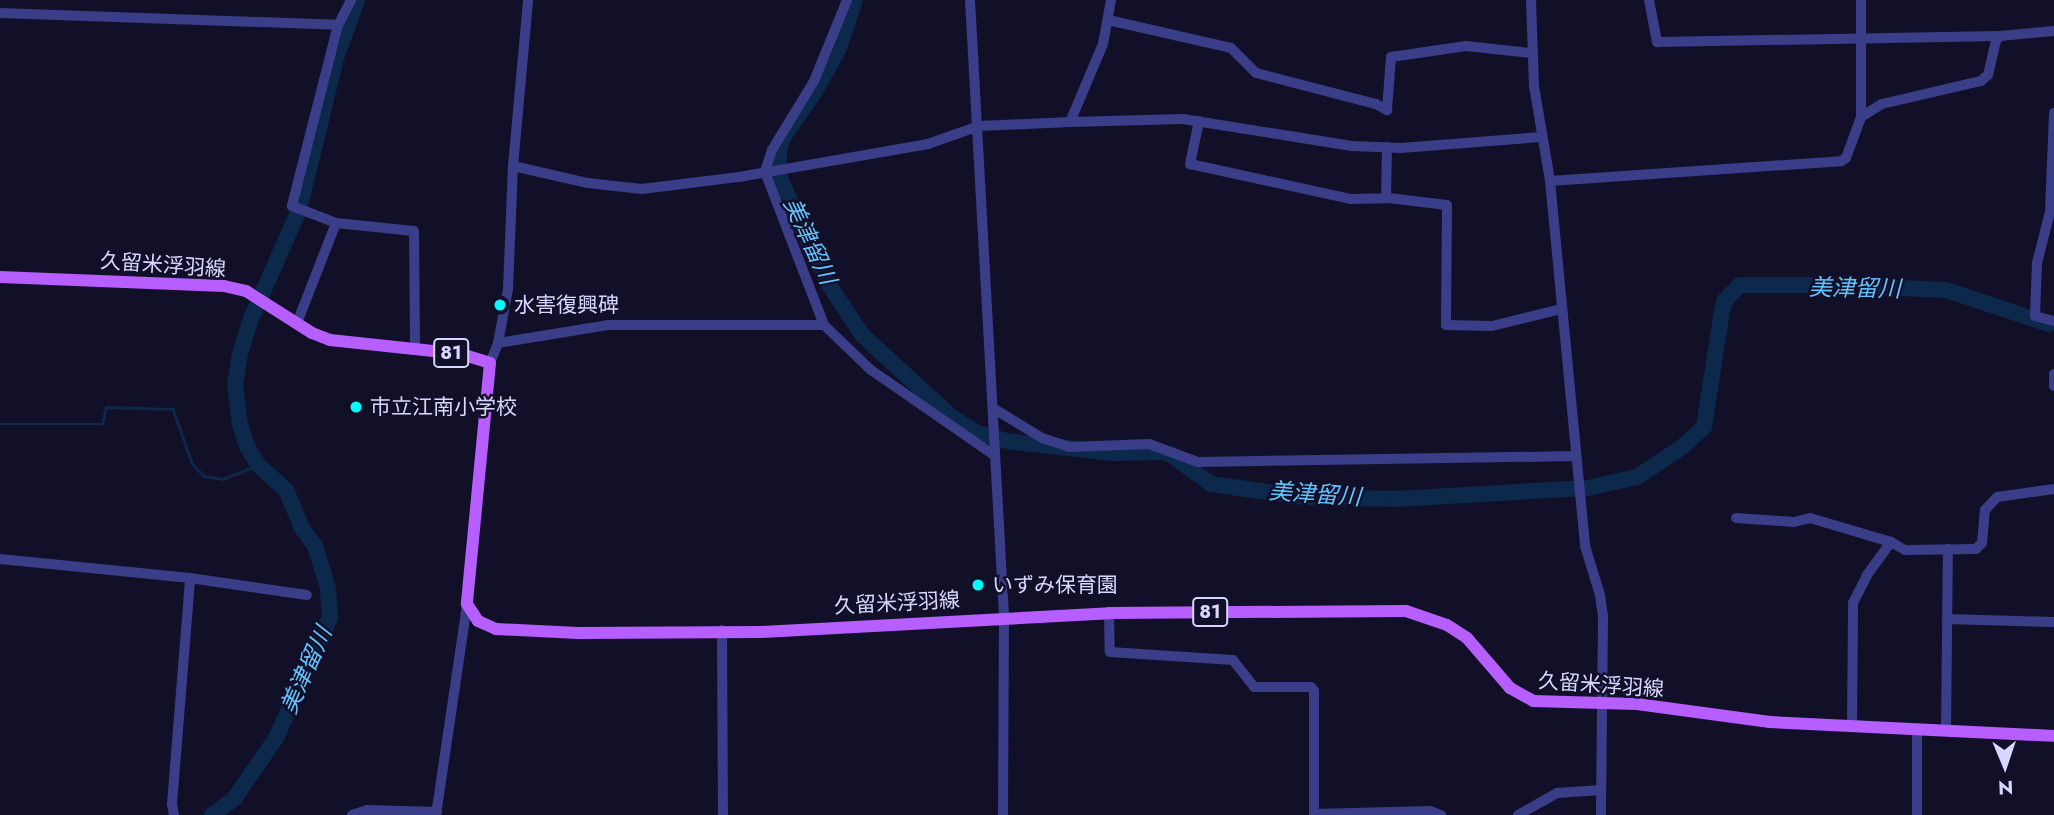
<!DOCTYPE html>
<meta charset="utf-8">
<style>
body{margin:0}
#map{position:relative;width:2054px;height:815px;overflow:hidden;background:#121028;font-family:Jost,"Noto Sans JP",sans-serif}
div>[style]{position:absolute}
.stream>*{height:2.5px;margin:-1.25px;padding:0 1.25px;transform-origin:1.25px;border-radius:1.25px;background:#0c284b}
.river>*{height:16px;margin:-8px;padding:0 8px;transform-origin:8px;border-radius:8px;background:#0c284b}
.minor>*{height:10px;margin:-5px;padding:0 5px;transform-origin:5px;border-radius:5px;background:#3a3d87}
.major>*{height:12px;margin:-6px;padding:0 6px;transform-origin:6px;border-radius:6px;background:#b65eff}
.dots>*{width:19px;height:19px;translate:-50% -50%;box-sizing:border-box;border:4px solid #121028;border-radius:50%}
span{translate:-50% -50%;white-space:nowrap;text-align:center;line-height:1.15;-webkit-text-stroke:5px #121028;paint-order:stroke}
.shield-label span{padding:2px 5px;background:#121028;border:2px solid;border-radius:5px;-webkit-text-stroke-width:0}
.shield-label{font-size:19px;color:#d8d7ff;font-weight:700}
.street-label{font-size:21px;color:#d8d7ff}
.poi-label{font-size:21px;color:#d8d7ff}
.left{translate:0 -50%;text-align:left}
.water-label{font-size:23px;color:#65c4ff;font-style:italic}
.north{position:absolute;left:1970px;top:731px;width:70px;height:70px;-webkit-text-stroke:5px #121028;paint-order:stroke;rotate:178deg;font-size:19px;font-weight:700;line-height:28px;text-align:center;color:#d8d7ff}
.north::after{content:'';display:block;margin:auto;width:24px;height:32px;background:#d8d7ff;clip-path:polygon(50% 0,100% 100%,50% 72%,0 100%)}
</style>
<div id="map">
<div class="stream">
<div style="left:0;top:424px;width:102px"></div>
<div style="left:102px;top:424px;width:17px;rotate:-77deg"></div>
<div style="left:106px;top:407px;width:67px;rotate:1.7deg"></div>
<div style="left:173px;top:409px;width:57px;rotate:70.6deg"></div>
<div style="left:192px;top:463px;width:18px;rotate:47deg"></div>
<div style="left:204px;top:476px;width:19px;rotate:9deg"></div>
<div style="left:223px;top:479px;width:38px;rotate:-22deg"></div>
</div>
<div class="river">
<div style="left:855px;top:0;width:51px;rotate:108.4deg"></div>
<div style="left:839px;top:48px;width:51px;rotate:119.1deg"></div>
<div style="left:814px;top:93px;width:56px;rotate:124.8deg"></div>
<div style="left:782px;top:139px;width:12px;rotate:104deg"></div>
<div style="left:779px;top:151px;width:25px;rotate:90deg"></div>
<div style="left:779px;top:176px;width:114px;rotate:65.7deg"></div>
<div style="left:826px;top:280px;width:66px;rotate:56.8deg"></div>
<div style="left:862px;top:335px;width:123px;rotate:42.4deg"></div>
<div style="left:953px;top:418px;width:28px;rotate:32deg"></div>
<div style="left:977px;top:433px;width:30px;rotate:15deg"></div>
<div style="left:1006px;top:441px;width:108px;rotate:6.4deg"></div>
<div style="left:1113px;top:453px;width:48px;rotate:-1.2deg"></div>
<div style="left:1161px;top:452px;width:9px;rotate:13deg"></div>
<div style="left:1170px;top:454px;width:51px;rotate:36.2deg"></div>
<div style="left:1211px;top:484px;width:92px;rotate:8.1deg"></div>
<div style="left:1302px;top:497px;width:93px;rotate:1.2deg"></div>
<div style="left:1395px;top:499px;width:193px;rotate:-3.3deg"></div>
<div style="left:1588px;top:488px;width:50px;rotate:-12.7deg"></div>
<div style="left:1637px;top:477px;width:54px;rotate:-33.7deg"></div>
<div style="left:1682px;top:447px;width:30px;rotate:-42deg"></div>
<div style="left:1704px;top:427px;width:117px;rotate:-81.2deg"></div>
<div style="left:1722px;top:311px;width:11px;rotate:-75deg"></div>
<div style="left:1725px;top:300px;width:21px;rotate:-45deg"></div>
<div style="left:1740px;top:285px;width:93px"></div>
<div style="left:1833px;top:285px;width:113px;rotate:2.5deg"></div>
<div style="left:1946px;top:290px;width:108px;rotate:18.3deg"></div>
<div style="left:212px;top:815px;width:27px;rotate:-36deg"></div>
<div style="left:234px;top:799px;width:74px;rotate:-55.5deg"></div>
<div style="left:276px;top:738px;width:132px;rotate:-65.8deg"></div>
<div style="left:330px;top:618px;width:30px;rotate:-94deg"></div>
<div style="left:328px;top:588px;width:44px;rotate:-107.2deg"></div>
<div style="left:315px;top:546px;width:22px;rotate:-126deg"></div>
<div style="left:302px;top:528px;width:41px;rotate:-112.8deg"></div>
<div style="left:286px;top:490px;width:38px;rotate:-138deg"></div>
<div style="left:258px;top:465px;width:22px;rotate:-120deg"></div>
<div style="left:247px;top:446px;width:22px;rotate:-108deg"></div>
<div style="left:240px;top:425px;width:40px;rotate:-97.1deg"></div>
<div style="left:235px;top:385px;width:31px;rotate:-81deg"></div>
<div style="left:240px;top:354px;width:37px;rotate:-73deg"></div>
<div style="left:251px;top:319px;width:119px;rotate:-66.2deg"></div>
<div style="left:299px;top:210px;width:156px;rotate:-76.3deg"></div>
<div style="left:336px;top:58px;width:62px;rotate:-70.1deg"></div>
</div>
<div class="minor">
<div style="left:351px;top:0;width:28px;rotate:117deg"></div>
<div style="left:338px;top:25px;width:187px;rotate:104.3deg"></div>
<div style="left:292px;top:206px;width:47px;rotate:21.1deg"></div>
<div style="left:336px;top:223px;width:78px;rotate:5.9deg"></div>
<div style="left:414px;top:231px;width:119px;rotate:89.5deg"></div>
<div style="left:847px;top:0;width:87px;rotate:112.2deg"></div>
<div style="left:814px;top:81px;width:81px;rotate:121.3deg"></div>
<div style="left:772px;top:150px;width:23px;rotate:108deg"></div>
<div style="left:765px;top:172px;width:164px;rotate:68.9deg"></div>
<div style="left:824px;top:325px;width:65px;rotate:43.8deg"></div>
<div style="left:871px;top:370px;width:151px;rotate:34.7deg"></div>
<div style="left:970px;top:0;width:617px;rotate:86.84deg"></div>
<div style="left:1004px;top:616px;width:199px;rotate:90.3deg"></div>
<div style="left:1531px;top:0;width:86px;rotate:88deg"></div>
<div style="left:1534px;top:86px;width:96px;rotate:80.4deg"></div>
<div style="left:1550px;top:181px;width:367px;rotate:84.5deg"></div>
<div style="left:1585px;top:546px;width:51px;rotate:73deg"></div>
<div style="left:1600px;top:595px;width:22px;rotate:82deg"></div>
<div style="left:1603px;top:617px;width:198px;rotate:90.6deg"></div>
<div style="left:1649px;top:0;width:43px;rotate:79.2deg"></div>
<div style="left:1657px;top:42px;width:343px;rotate:-1deg"></div>
<div style="left:0;top:13px;width:338px;rotate:2deg"></div>
<div style="left:1108px;top:20px;width:126px;rotate:12.8deg"></div>
<div style="left:1231px;top:48px;width:35px;rotate:45deg"></div>
<div style="left:1256px;top:73px;width:124px;rotate:14.5deg"></div>
<div style="left:1376px;top:104px;width:13px;rotate:29deg"></div>
<div style="left:1387px;top:110px;width:53px;rotate:-85.7deg"></div>
<div style="left:1391px;top:57px;width:76px;rotate:-8.3deg"></div>
<div style="left:1466px;top:46px;width:65px;rotate:6.1deg"></div>
<div style="left:2054px;top:113px;width:99px;rotate:92.3deg"></div>
<div style="left:2050px;top:212px;width:53px;rotate:104.3deg"></div>
<div style="left:2037px;top:263px;width:53px;rotate:92.2deg"></div>
<div style="left:2035px;top:316px;width:20px;rotate:15deg"></div>
<div style="left:1861px;top:117px;width:25px;rotate:-32deg"></div>
<div style="left:1882px;top:104px;width:102px;rotate:-13.1deg"></div>
<div style="left:1981px;top:81px;width:9px;rotate:-41deg"></div>
<div style="left:1988px;top:75px;width:35px;rotate:-77deg"></div>
<div style="left:1996px;top:41px;width:6px;rotate:-51deg"></div>
<div style="left:2000px;top:36px;width:54px;rotate:-5.3deg"></div>
<div style="left:1199px;top:121px;width:44px;rotate:101.8deg"></div>
<div style="left:1190px;top:164px;width:164px;rotate:12.3deg"></div>
<div style="left:1350px;top:199px;width:39px;rotate:-1deg"></div>
<div style="left:1389px;top:198px;width:58px;rotate:6.9deg"></div>
<div style="left:1447px;top:205px;width:120px;rotate:90.5deg"></div>
<div style="left:1446px;top:325px;width:46px;rotate:1.2deg"></div>
<div style="left:1492px;top:326px;width:72px;rotate:-13.7deg"></div>
<div style="left:1070px;top:122px;width:85px;rotate:-67.1deg"></div>
<div style="left:1103px;top:44px;width:45px;rotate:-79.7deg"></div>
<div style="left:513px;top:166px;width:77px;rotate:12.8deg"></div>
<div style="left:588px;top:183px;width:54px;rotate:6.3deg"></div>
<div style="left:642px;top:189px;width:98px;rotate:-7.1deg"></div>
<div style="left:739px;top:177px;width:192px;rotate:-9.9deg"></div>
<div style="left:928px;top:144px;width:54px;rotate:-19.4deg"></div>
<div style="left:979px;top:126px;width:91px;rotate:-2.5deg"></div>
<div style="left:1070px;top:122px;width:113px;rotate:-1.5deg"></div>
<div style="left:1183px;top:119px;width:171px;rotate:9.1deg"></div>
<div style="left:1352px;top:146px;width:49px;rotate:2.3deg"></div>
<div style="left:1401px;top:148px;width:140px;rotate:-4.5deg"></div>
<div style="left:1550px;top:181px;width:292px;rotate:-3.9deg"></div>
<div style="left:1841px;top:161px;width:6px;rotate:-31deg"></div>
<div style="left:1846px;top:158px;width:44px;rotate:-69.9deg"></div>
<div style="left:1861px;top:117px;width:117px;rotate:-90deg"></div>
<div style="left:1386px;top:198px;width:51px;rotate:-88.9deg"></div>
<div style="left:297px;top:323px;width:107px;rotate:-68.7deg"></div>
<div style="left:498px;top:343px;width:111px;rotate:-9.3deg"></div>
<div style="left:608px;top:325px;width:216px"></div>
<div style="left:490px;top:363px;width:22px;rotate:-68deg"></div>
<div style="left:498px;top:343px;width:55px;rotate:-79.5deg"></div>
<div style="left:508px;top:289px;width:123px;rotate:-87.7deg"></div>
<div style="left:513px;top:166px;width:167px;rotate:-84.8deg"></div>
<div style="left:2054px;top:374px;width:12px;rotate:90deg"></div>
<div style="left:993px;top:408px;width:57px;rotate:31.5deg"></div>
<div style="left:1042px;top:438px;width:29px;rotate:18deg"></div>
<div style="left:1070px;top:447px;width:79px;rotate:-2.2deg"></div>
<div style="left:1149px;top:444px;width:52px;rotate:20.2deg"></div>
<div style="left:1198px;top:462px;width:378px;rotate:-0.9deg"></div>
<div style="left:1736px;top:518px;width:58px;rotate:3.9deg"></div>
<div style="left:1794px;top:522px;width:16px;rotate:-14deg"></div>
<div style="left:1810px;top:518px;width:84px;rotate:16.5deg"></div>
<div style="left:0;top:559px;width:191px;rotate:5.7deg"></div>
<div style="left:190px;top:578px;width:118px;rotate:8.3deg"></div>
<div style="left:1109px;top:613px;width:39px;rotate:89deg"></div>
<div style="left:1110px;top:652px;width:123px;rotate:3.7deg"></div>
<div style="left:1233px;top:660px;width:34px;rotate:52deg"></div>
<div style="left:1254px;top:687px;width:57px"></div>
<div style="left:1311px;top:687px;width:5px;rotate:53deg"></div>
<div style="left:1314px;top:691px;width:124px;rotate:90deg"></div>
<div style="left:1947px;top:619px;width:107px;rotate:1.6deg"></div>
<div style="left:722px;top:630px;width:185px;rotate:89.7deg"></div>
<div style="left:1852px;top:727px;width:124px;rotate:-89.5deg"></div>
<div style="left:1853px;top:603px;width:31px;rotate:-63deg"></div>
<div style="left:1867px;top:575px;width:41px;rotate:-54deg"></div>
<div style="left:1891px;top:542px;width:16px;rotate:30deg"></div>
<div style="left:1905px;top:550px;width:71px;rotate:-0.8deg"></div>
<div style="left:1976px;top:549px;width:8px;rotate:-45deg"></div>
<div style="left:1982px;top:543px;width:33px;rotate:-85deg"></div>
<div style="left:1985px;top:510px;width:18px;rotate:-47deg"></div>
<div style="left:1997px;top:497px;width:58px;rotate:-8deg"></div>
<div style="left:1917px;top:730px;width:85px;rotate:90deg"></div>
<div style="left:1946px;top:731px;width:182px;rotate:-89.4deg"></div>
<div style="left:1314px;top:814px;width:116px;rotate:-1.5deg"></div>
<div style="left:1430px;top:811px;width:12px;rotate:20deg"></div>
<div style="left:174px;top:815px;width:11px;rotate:-100deg"></div>
<div style="left:172px;top:804px;width:227px;rotate:-85.4deg"></div>
<div style="left:352px;top:815px;width:16px;rotate:-18deg"></div>
<div style="left:367px;top:810px;width:70px;rotate:1.6deg"></div>
<div style="left:436px;top:815px;width:213px;rotate:-81.6deg"></div>
<div style="left:1518px;top:815px;width:45px;rotate:-29.4deg"></div>
<div style="left:1557px;top:793px;width:44px;rotate:-3.9deg"></div>
</div>
<div class="major">
<div style="left:0;top:277px;width:224px;rotate:2.3deg"></div>
<div style="left:224px;top:286px;width:23px;rotate:13deg"></div>
<div style="left:246px;top:291px;width:78px;rotate:32.5deg"></div>
<div style="left:312px;top:333px;width:19px;rotate:21deg"></div>
<div style="left:330px;top:340px;width:132px;rotate:6.1deg"></div>
<div style="left:461px;top:354px;width:30px;rotate:17deg"></div>
<div style="left:490px;top:363px;width:242px;rotate:95.5deg"></div>
<div style="left:467px;top:604px;width:20px;rotate:57deg"></div>
<div style="left:478px;top:621px;width:20px;rotate:24deg"></div>
<div style="left:496px;top:629px;width:82px;rotate:2.8deg"></div>
<div style="left:578px;top:633px;width:184px;rotate:-0.3deg"></div>
<div style="left:762px;top:632px;width:348px;rotate:-3.1deg"></div>
<div style="left:1109px;top:613px;width:297px;rotate:-0.4deg"></div>
<div style="left:1406px;top:611px;width:43px;rotate:18.9deg"></div>
<div style="left:1447px;top:625px;width:24px;rotate:33deg"></div>
<div style="left:1467px;top:638px;width:66px;rotate:49.3deg"></div>
<div style="left:1510px;top:688px;width:26px;rotate:29deg"></div>
<div style="left:1533px;top:701px;width:104px;rotate:1.7deg"></div>
<div style="left:1637px;top:704px;width:134px;rotate:7.7deg"></div>
<div style="left:1770px;top:722px;width:284px;rotate:2.8deg"></div>
</div>
<div class="dots">
<div style="left:500px;top:305px;background:#03faff"></div>
<div style="left:356px;top:407px;background:#03faff"></div>
<div style="left:978px;top:585px;background:#03faff"></div>
</div>
<div class="shield-label">
<span style="left:451px;top:353px">81</span>
<span style="left:1210px;top:612px">81</span>
</div>
<div class="street-label">
<span style="left:163px;top:265px;rotate:4deg">久留米浮羽線</span>
<span style="left:897px;top:603px;rotate:-3deg">久留米浮羽線</span>
<span style="left:1601px;top:685px;rotate:4deg">久留米浮羽線</span>
</div>
<div class="poi-label">
<span class="left" style="left:514px;top:305px">水害復興碑</span>
<span class="left" style="left:370px;top:407px">市立江南小学校</span>
<span class="left" style="left:992px;top:585px">いずみ保育園</span>
</div>
<div class="water-label">
<span style="left:810px;top:241px;rotate:65deg">美津留川</span>
<span style="left:1855px;top:288px;rotate:1deg">美津留川</span>
<span style="left:1315px;top:494px;rotate:4deg">美津留川</span>
<span style="left:306px;top:670px;rotate:-66deg">美津留川</span>
</div>
<div class="north">N</div>
</div>
